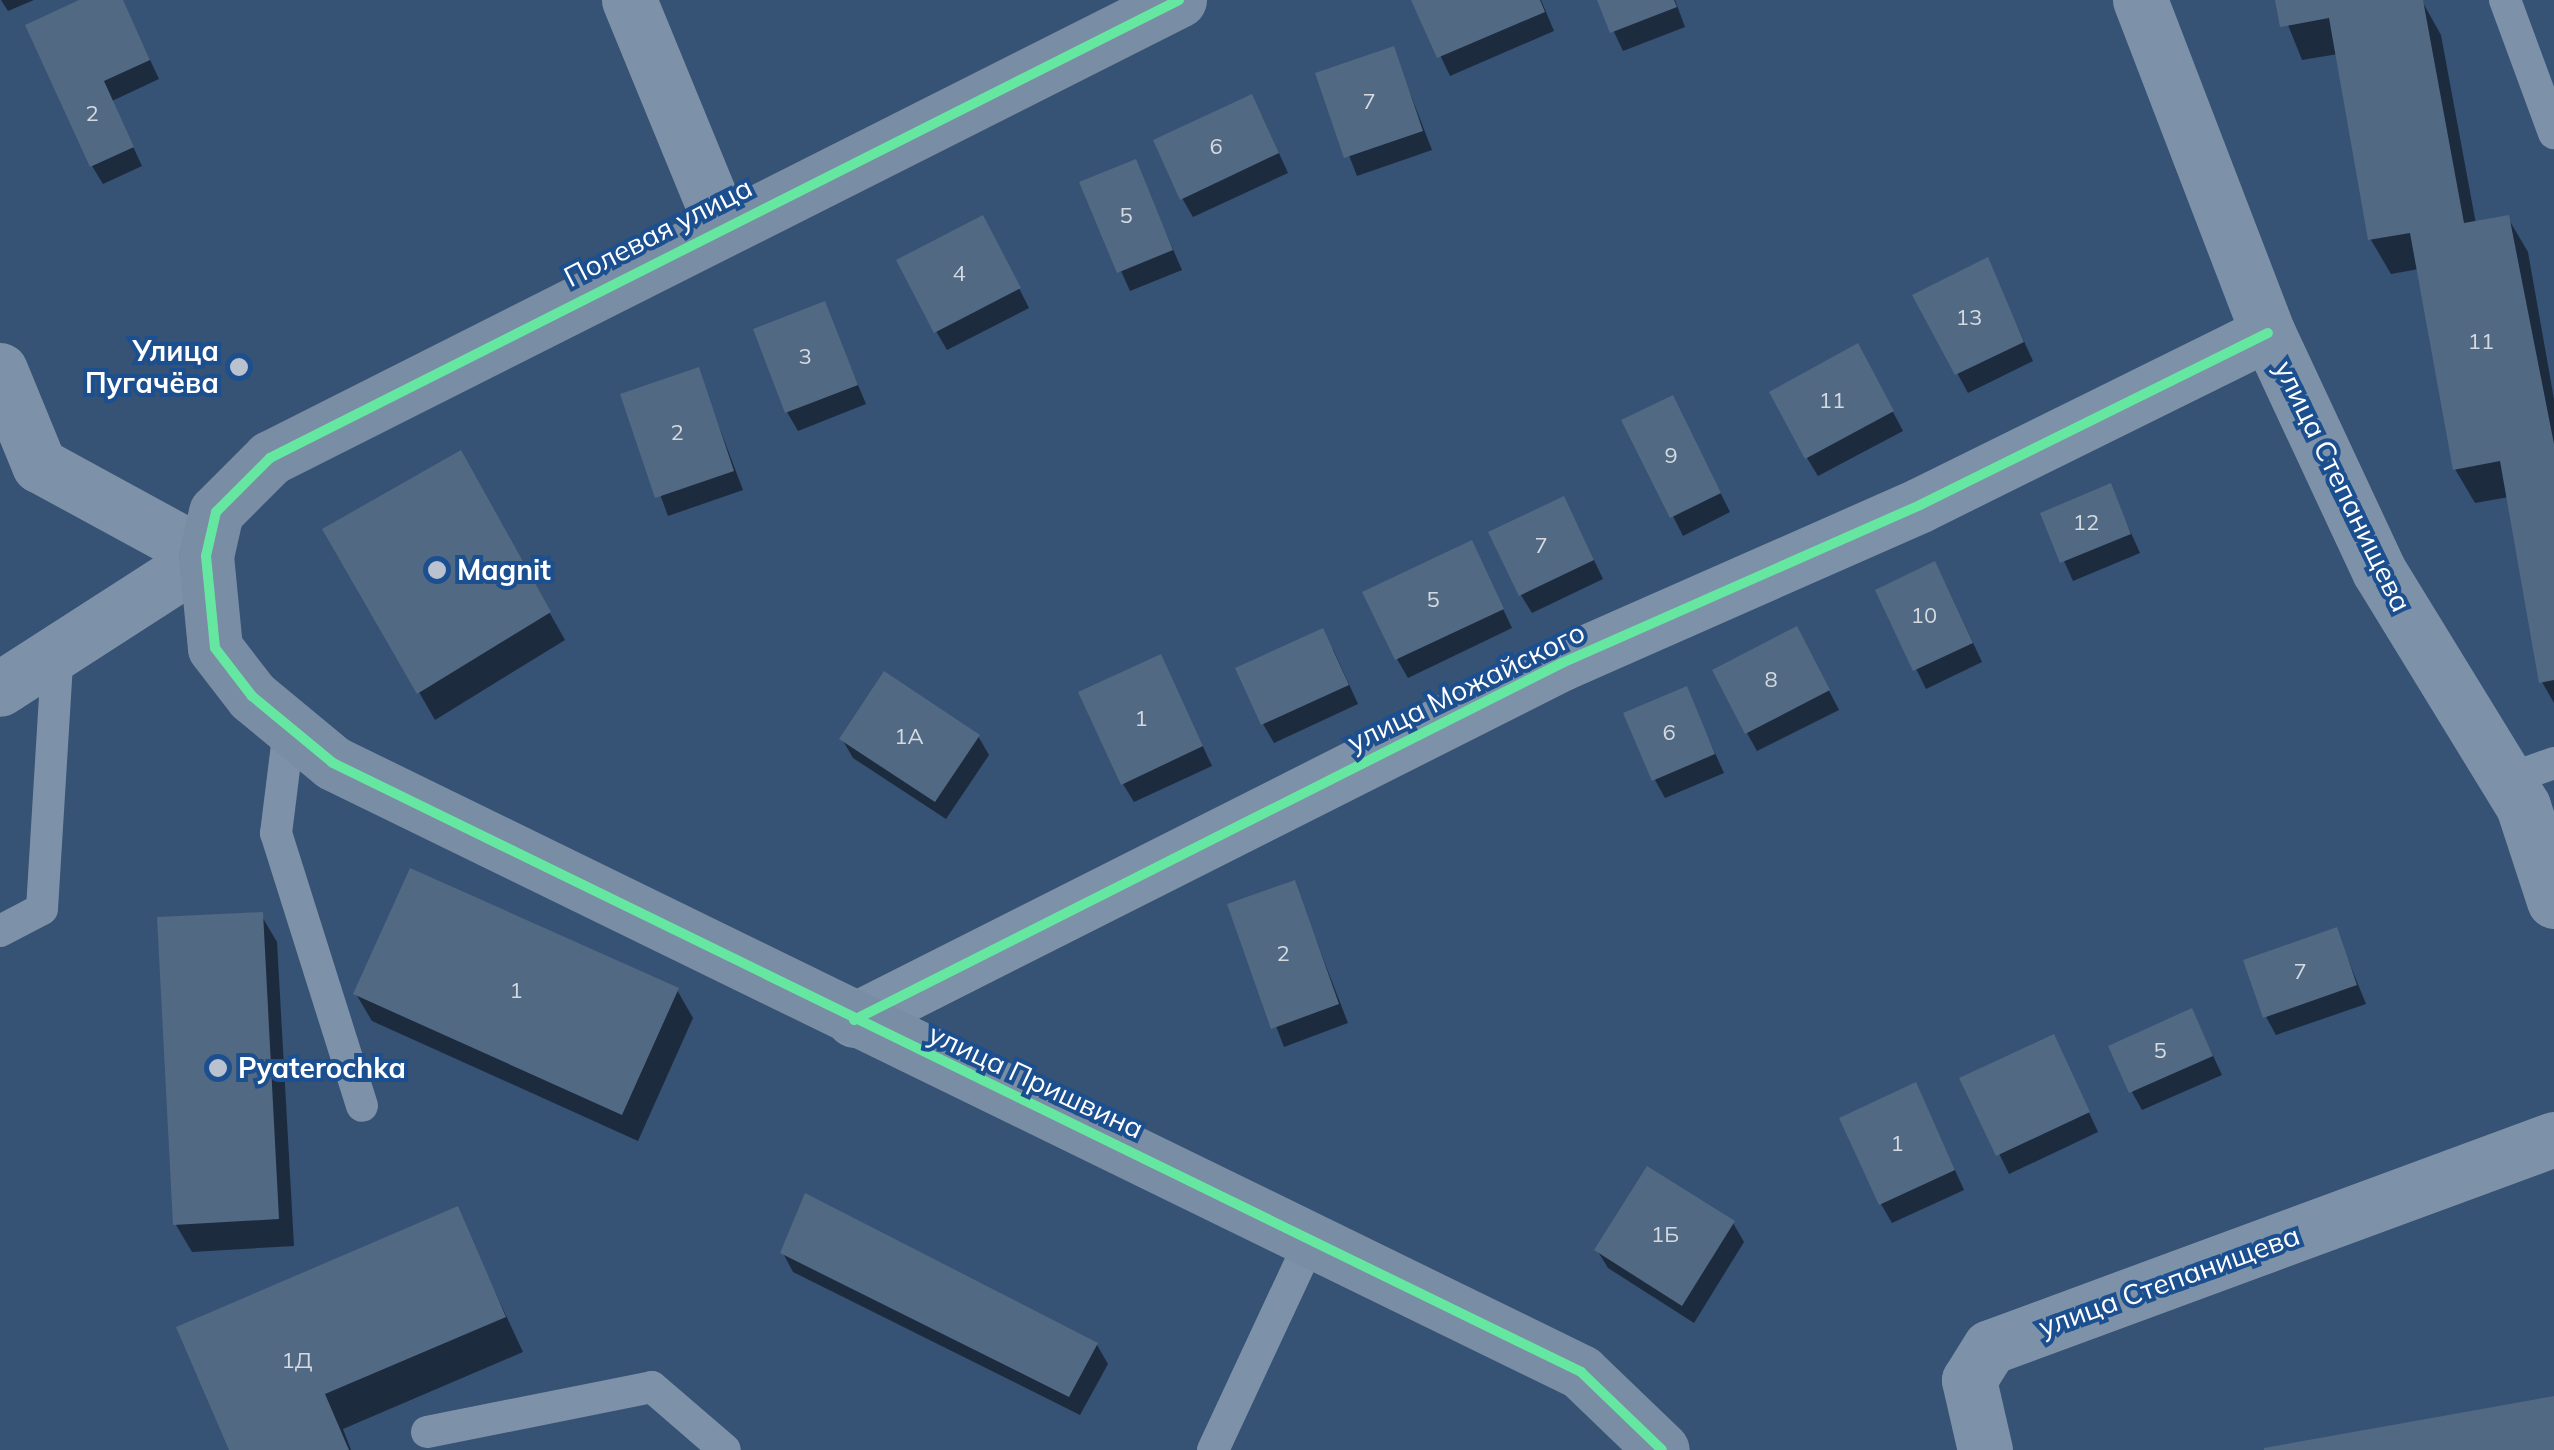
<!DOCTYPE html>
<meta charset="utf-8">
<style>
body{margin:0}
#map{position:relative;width:2554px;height:1450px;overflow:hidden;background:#365274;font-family:Mulish,sans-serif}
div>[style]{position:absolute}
.shadow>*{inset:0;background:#0007}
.building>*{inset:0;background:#526984}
.lane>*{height:32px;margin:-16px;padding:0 16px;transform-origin:16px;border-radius:16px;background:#7d92a8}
.street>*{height:55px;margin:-27.5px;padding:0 27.5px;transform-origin:27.5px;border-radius:27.5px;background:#7d92a8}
.secondary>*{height:55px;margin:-27.5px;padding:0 27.5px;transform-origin:27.5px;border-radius:27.5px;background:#798da4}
.cycleway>*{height:10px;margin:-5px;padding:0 5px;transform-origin:5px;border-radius:5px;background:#66e7a1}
.dots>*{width:28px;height:28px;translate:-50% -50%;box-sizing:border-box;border:5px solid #1b4f8f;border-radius:50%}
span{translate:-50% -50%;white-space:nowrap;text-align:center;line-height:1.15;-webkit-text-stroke:8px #1b4f8f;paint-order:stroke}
.number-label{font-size:22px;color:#d4dae0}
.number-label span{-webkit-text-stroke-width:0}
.street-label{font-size:28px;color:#fff}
.poi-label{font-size:28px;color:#fff;font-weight:700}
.right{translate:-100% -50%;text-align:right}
.left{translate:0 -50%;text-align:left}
</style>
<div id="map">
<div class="shadow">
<div style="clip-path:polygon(1px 0,34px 0,8px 11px)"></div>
<div style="clip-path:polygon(85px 0,122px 0,159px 79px,112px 101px,142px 166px,103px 184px,92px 166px)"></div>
<div style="clip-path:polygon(1414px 0,1541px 0,1554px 31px,1450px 76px)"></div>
<div style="clip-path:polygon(1599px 0,1675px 0,1685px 27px,1623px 51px)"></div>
<div style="clip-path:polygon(2278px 0,2422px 1px,2441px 35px,2476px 224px,2508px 218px,2528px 252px,2554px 399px,2554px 703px,2542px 682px,2509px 497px,2475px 503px,2455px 469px,2419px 269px,2391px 274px,2371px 240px,2338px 54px,2302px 60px)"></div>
<div style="clip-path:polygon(1393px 49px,1432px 150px,1357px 176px,1318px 75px)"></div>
<div style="clip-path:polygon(1262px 116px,1288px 173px,1193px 217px,1182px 198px)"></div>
<div style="clip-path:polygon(1135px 162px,1182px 270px,1130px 291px,1082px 184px)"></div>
<div style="clip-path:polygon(993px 237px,1029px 308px,947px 350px,936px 331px)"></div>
<div style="clip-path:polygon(1987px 260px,2033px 361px,1968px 393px,1915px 296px)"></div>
<div style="clip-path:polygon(824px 304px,866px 404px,798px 431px,787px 412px)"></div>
<div style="clip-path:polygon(1868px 365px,1903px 431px,1818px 476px,1807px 458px)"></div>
<div style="clip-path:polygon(698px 371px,743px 490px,668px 516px,624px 396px)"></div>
<div style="clip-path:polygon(1682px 416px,1730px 512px,1683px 536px,1625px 421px)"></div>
<div style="clip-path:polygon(460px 454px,565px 640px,435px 720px,326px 530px)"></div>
<div style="clip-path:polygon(2110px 486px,2140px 553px,2073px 581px,2043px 514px)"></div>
<div style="clip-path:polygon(1574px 518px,1603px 579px,1532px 613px,1521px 595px)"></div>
<div style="clip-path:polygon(1481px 562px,1512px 628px,1408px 678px,1397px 659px)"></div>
<div style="clip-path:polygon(1945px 583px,1982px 662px,1926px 689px,1878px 591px)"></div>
<div style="clip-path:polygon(1807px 648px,1839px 710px,1757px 751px,1747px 733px)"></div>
<div style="clip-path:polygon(1333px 649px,1358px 704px,1274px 743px,1263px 724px)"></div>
<div style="clip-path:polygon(1170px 675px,1212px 766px,1134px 802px,1123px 784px)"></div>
<div style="clip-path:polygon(1686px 689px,1724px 773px,1665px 798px,1655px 780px)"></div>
<div style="clip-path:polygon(978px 736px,989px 755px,946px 819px,853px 758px,842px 739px)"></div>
<div style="clip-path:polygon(1294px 883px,1348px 1023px,1284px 1047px,1230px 906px)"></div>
<div style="clip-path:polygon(261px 915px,277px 942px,294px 1246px,192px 1252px,176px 1225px)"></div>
<div style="clip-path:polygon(2336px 930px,2366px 1004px,2276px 1035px,2266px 1017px)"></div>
<div style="clip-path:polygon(677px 990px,693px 1018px,638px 1141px,372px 1021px,356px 994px)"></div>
<div style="clip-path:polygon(2201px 1030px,2222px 1075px,2142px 1110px,2132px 1092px)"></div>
<div style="clip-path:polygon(2063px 1056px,2098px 1132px,2009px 1174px,1963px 1079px)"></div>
<div style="clip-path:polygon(1925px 1104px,1964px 1190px,1892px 1223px,1881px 1204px)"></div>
<div style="clip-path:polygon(457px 1210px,523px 1352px,343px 1429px,351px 1450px,231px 1450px)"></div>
<div style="clip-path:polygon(1733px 1223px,1744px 1242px,1694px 1323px,1608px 1268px,1597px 1250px)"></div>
<div style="clip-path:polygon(783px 1253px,1097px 1345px,1108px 1364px,1080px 1415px,793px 1272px)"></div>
</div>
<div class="building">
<div style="clip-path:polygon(79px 0,123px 0,150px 60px,104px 81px,134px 147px,90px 167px,25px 25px)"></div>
<div style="clip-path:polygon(1411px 0,1540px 0,1545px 12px,1437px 58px)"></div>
<div style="clip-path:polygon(1597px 0,1674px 0,1677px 7px,1610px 33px)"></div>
<div style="clip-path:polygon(2275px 0,2423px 0,2464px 223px,2509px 215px,2554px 444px,2554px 680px,2539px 683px,2500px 461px,2453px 470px,2410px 233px,2368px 240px,2329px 18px,2280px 27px)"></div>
<div style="clip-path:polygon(1394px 46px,1423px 131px,1344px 158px,1315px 73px)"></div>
<div style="clip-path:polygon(1252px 94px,1279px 153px,1180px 200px,1153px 140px)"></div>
<div style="clip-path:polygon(1136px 159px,1173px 250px,1117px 273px,1079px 182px)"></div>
<div style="clip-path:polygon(983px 215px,1021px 288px,934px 333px,896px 260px)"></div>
<div style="clip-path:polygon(1988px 257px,2024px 342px,1955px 375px,1912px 295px)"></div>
<div style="clip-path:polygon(825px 301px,858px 385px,785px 413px,753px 329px)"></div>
<div style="clip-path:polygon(1858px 343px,1894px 411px,1805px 459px,1769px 392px)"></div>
<div style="clip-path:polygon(699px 367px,734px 471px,655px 498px,620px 394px)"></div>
<div style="clip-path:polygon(1673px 395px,1721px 493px,1670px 518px,1621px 420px)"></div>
<div style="clip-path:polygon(461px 450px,551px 612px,417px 694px,322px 529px)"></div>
<div style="clip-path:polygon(2111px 483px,2131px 534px,2060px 563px,2040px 513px)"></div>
<div style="clip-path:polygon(1564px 496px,1594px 560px,1519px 596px,1488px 532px)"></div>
<div style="clip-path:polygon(1472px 540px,1504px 609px,1395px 660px,1362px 592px)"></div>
<div style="clip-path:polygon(1935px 561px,1973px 643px,1913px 671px,1875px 590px)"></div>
<div style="clip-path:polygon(1797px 626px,1830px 690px,1745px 734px,1712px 670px)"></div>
<div style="clip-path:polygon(1323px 628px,1349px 685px,1261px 725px,1235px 668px)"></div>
<div style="clip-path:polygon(1161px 654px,1203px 746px,1121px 785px,1078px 692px)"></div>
<div style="clip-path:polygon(884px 671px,980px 735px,935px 802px,839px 739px)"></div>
<div style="clip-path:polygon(1687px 686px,1715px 754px,1652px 781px,1623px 713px)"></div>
<div style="clip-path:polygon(410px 868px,679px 988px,622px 1115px,353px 994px)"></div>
<div style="clip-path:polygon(1295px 880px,1339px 1004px,1271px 1029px,1227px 904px)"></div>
<div style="clip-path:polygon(263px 912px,279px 1219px,173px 1225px,157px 917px)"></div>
<div style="clip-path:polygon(2337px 927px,2357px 985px,2263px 1018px,2243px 960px)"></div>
<div style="clip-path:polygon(2192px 1008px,2213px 1056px,2129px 1093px,2108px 1046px)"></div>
<div style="clip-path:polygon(2054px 1034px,2090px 1112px,1996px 1156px,1959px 1078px)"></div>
<div style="clip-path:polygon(1916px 1082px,1955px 1170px,1879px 1205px,1839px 1118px)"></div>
<div style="clip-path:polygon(1647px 1166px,1735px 1221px,1682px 1306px,1594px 1250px)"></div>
<div style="clip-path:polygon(805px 1193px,1098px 1343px,1069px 1397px,780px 1253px)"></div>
<div style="clip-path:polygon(458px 1206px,506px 1317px,325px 1394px,349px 1450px,229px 1450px,176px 1327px)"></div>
<div style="clip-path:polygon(2554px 1396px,2554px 1450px,2264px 1450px,2264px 1448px)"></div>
</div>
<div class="lane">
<div style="left:2505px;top:0;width:142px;rotate:69.8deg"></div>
<div style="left:289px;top:729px;width:105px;rotate:97.1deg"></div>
<div style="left:276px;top:833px;width:286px;rotate:72.5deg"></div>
<div style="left:2506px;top:780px;width:51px;rotate:-19.5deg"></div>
<div style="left:0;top:931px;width:47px;rotate:-27.6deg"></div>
<div style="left:42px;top:909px;width:258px;rotate:-86.5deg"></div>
<div style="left:427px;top:1432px;width:229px;rotate:-11.3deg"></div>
<div style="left:652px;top:1387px;width:96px;rotate:40.8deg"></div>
<div style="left:1213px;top:1450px;width:234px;rotate:-65deg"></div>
</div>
<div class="street">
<div style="left:629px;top:0;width:242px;rotate:67.7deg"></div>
<div style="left:2140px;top:0;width:357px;rotate:69deg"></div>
<div style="left:2268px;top:333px;width:263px;rotate:65deg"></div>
<div style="left:2379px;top:571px;width:276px;rotate:58.5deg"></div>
<div style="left:2523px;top:806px;width:100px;rotate:71.9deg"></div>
<div style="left:0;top:370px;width:103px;rotate:67.7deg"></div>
<div style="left:39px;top:465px;width:190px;rotate:28.6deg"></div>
<div style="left:206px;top:556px;width:245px;rotate:147.2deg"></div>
<div style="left:854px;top:1020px;width:793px;rotate:-26.76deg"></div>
<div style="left:1562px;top:663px;width:391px;rotate:-23.8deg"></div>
<div style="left:1920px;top:505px;width:388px;rotate:-26.3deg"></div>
<div style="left:1985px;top:1450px;width:72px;rotate:-102.9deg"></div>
<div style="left:1969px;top:1380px;width:39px;rotate:-58deg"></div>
<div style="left:1990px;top:1347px;width:601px;rotate:-20.24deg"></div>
</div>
<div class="secondary">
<div style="left:1179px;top:0;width:1018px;rotate:153.26deg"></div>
<div style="left:270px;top:458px;width:76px;rotate:135deg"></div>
<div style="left:216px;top:512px;width:45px;rotate:102.8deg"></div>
<div style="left:206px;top:556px;width:92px;rotate:84.4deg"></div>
<div style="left:215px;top:648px;width:61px;rotate:52.4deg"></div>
<div style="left:252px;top:696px;width:105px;rotate:39.6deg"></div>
<div style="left:333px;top:763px;width:1389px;rotate:26.01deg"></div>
<div style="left:1581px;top:1372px;width:112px;rotate:43.9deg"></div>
</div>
<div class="cycleway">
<div style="left:1179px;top:0;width:1018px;rotate:153.26deg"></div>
<div style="left:270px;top:458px;width:76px;rotate:135deg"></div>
<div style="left:216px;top:512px;width:45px;rotate:102.8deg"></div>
<div style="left:206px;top:556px;width:92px;rotate:84.4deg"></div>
<div style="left:215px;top:648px;width:61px;rotate:52.4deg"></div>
<div style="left:252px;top:696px;width:105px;rotate:39.6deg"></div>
<div style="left:333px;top:763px;width:1389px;rotate:26.01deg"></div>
<div style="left:1581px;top:1372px;width:112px;rotate:43.9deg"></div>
<div style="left:854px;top:1020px;width:793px;rotate:-26.76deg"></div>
<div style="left:1562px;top:663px;width:391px;rotate:-23.8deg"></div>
<div style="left:1920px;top:505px;width:388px;rotate:-26.3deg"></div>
</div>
<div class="dots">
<div style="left:239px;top:367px;background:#b9c2ce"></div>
<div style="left:437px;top:570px;background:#b9c2ce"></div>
<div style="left:218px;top:1068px;background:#b9c2ce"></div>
</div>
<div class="number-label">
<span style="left:1369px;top:102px">7</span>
<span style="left:92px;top:114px">2</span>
<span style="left:1216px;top:147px">6</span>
<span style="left:1126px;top:216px">5</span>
<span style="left:959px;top:274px">4</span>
<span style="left:1969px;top:318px">13</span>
<span style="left:2481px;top:342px">11</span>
<span style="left:805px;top:357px">3</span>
<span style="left:1832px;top:401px">11</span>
<span style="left:677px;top:433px">2</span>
<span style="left:1671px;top:456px">9</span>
<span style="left:2086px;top:523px">12</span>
<span style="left:1541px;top:546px">7</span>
<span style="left:1433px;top:600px">5</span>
<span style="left:1924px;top:616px">10</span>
<span style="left:1771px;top:680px">8</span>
<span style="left:1141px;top:719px">1</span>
<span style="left:1669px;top:733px">6</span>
<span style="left:909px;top:737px">1А</span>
<span style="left:1283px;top:954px">2</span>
<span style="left:2300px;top:972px">7</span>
<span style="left:516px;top:991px">1</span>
<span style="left:2160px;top:1051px">5</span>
<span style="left:1897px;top:1144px">1</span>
<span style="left:1665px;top:1235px">1Б</span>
<span style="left:297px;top:1361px">1Д</span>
</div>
<div class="street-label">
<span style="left:658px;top:232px;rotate:-27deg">Полевая улица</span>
<span style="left:2343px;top:486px;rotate:64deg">улица Степанищева</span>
<span style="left:1466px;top:687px;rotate:-26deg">улица Можайского</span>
<span style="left:1036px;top:1081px;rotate:25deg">улица Пришвина</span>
<span style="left:2169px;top:1281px;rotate:-20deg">улица Степанищева</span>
</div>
<div class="poi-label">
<span class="right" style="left:219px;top:367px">Улица<br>Пугачёва</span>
<span class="left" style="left:457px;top:570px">Magnit</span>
<span class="left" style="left:238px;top:1068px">Pyaterochka</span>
</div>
</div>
